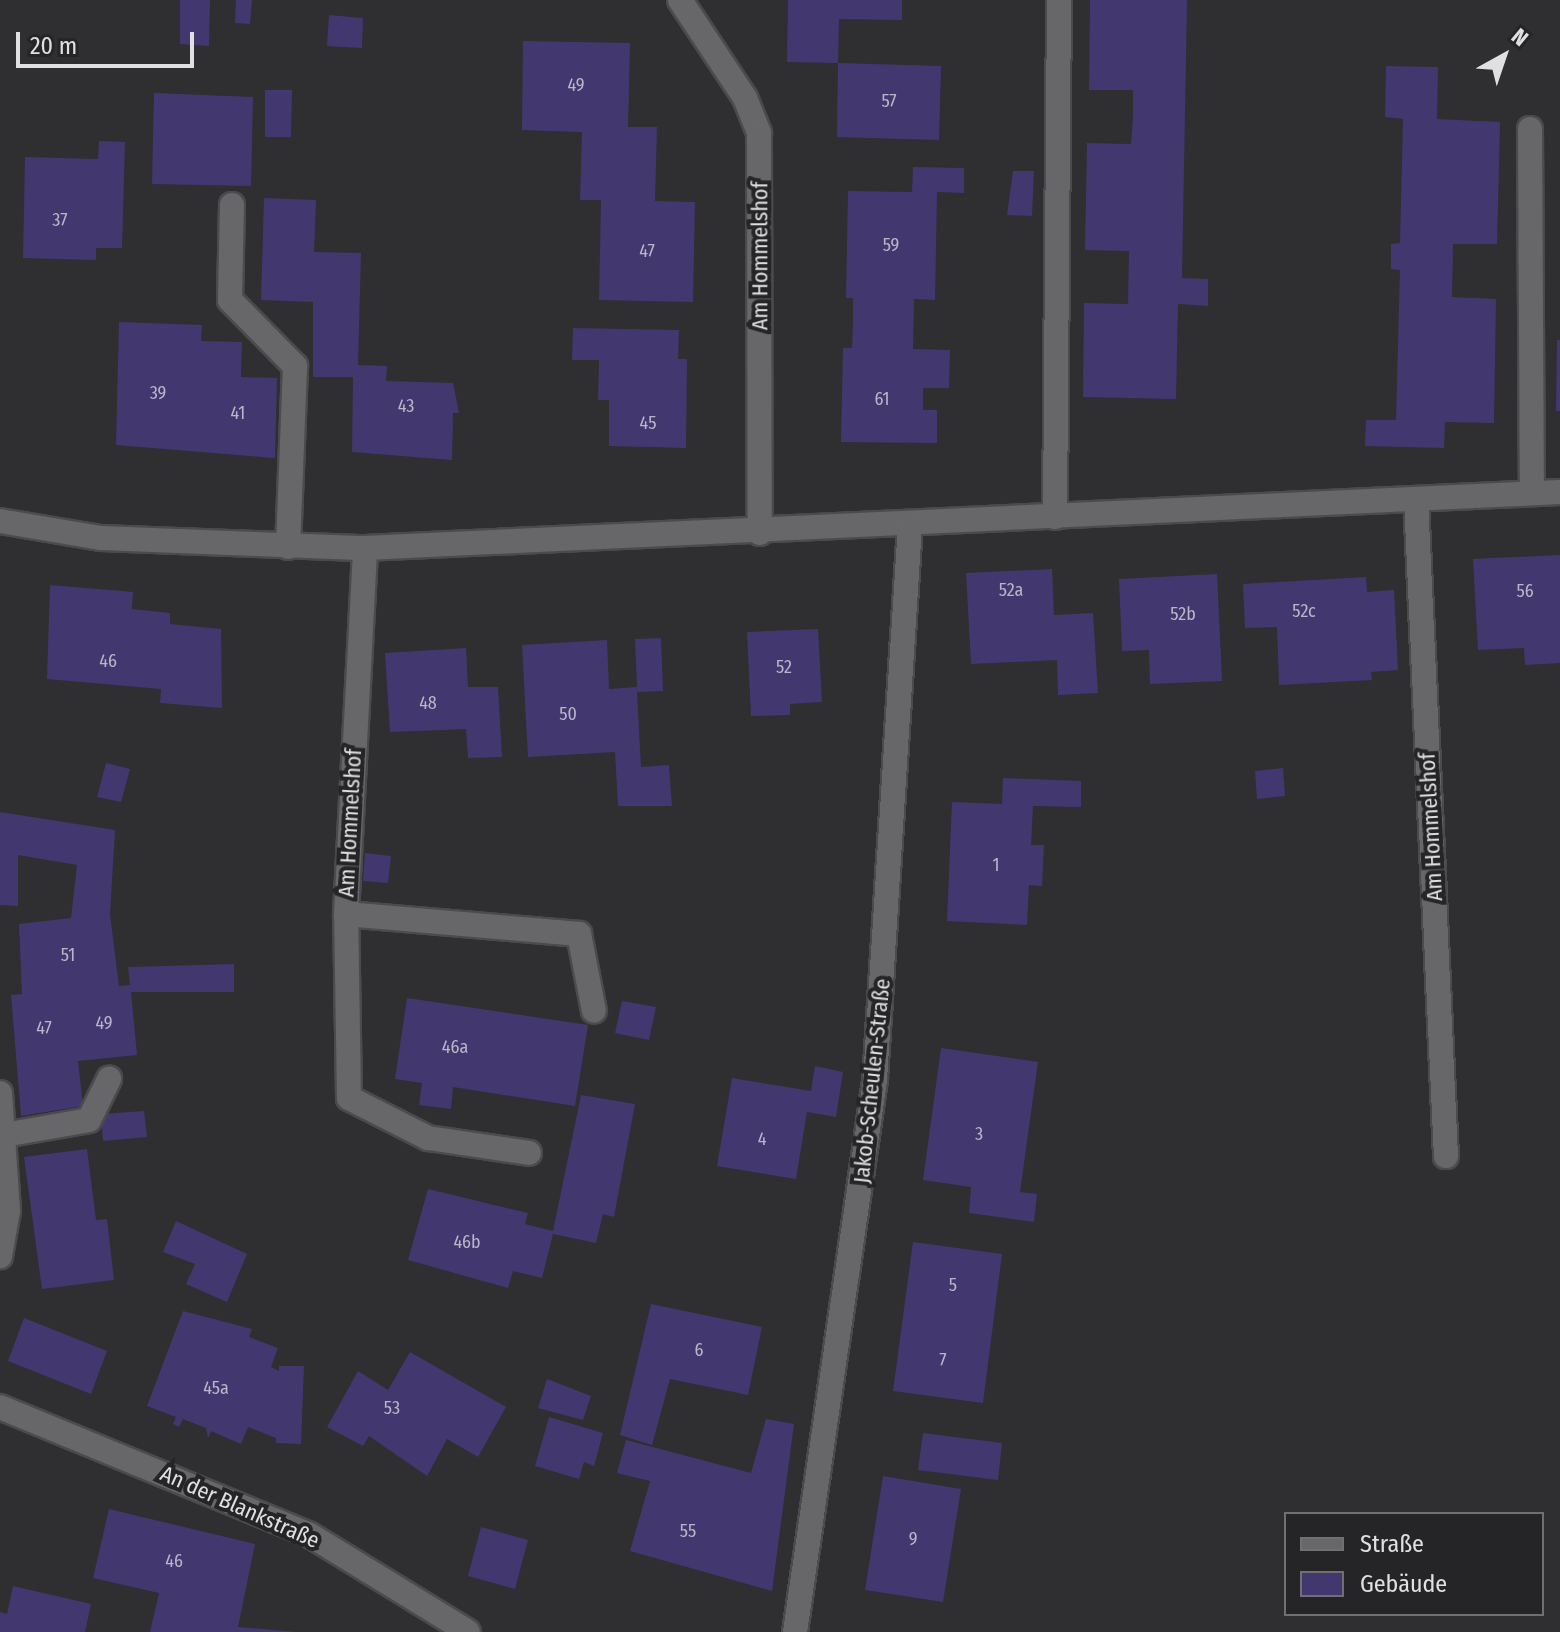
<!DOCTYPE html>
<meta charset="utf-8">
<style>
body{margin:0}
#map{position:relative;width:1560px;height:1632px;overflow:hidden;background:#2f2e31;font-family:"Fira Sans Condensed",sans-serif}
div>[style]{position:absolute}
.building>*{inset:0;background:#433770}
.roads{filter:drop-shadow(2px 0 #4b4b4d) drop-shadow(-2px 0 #4b4b4d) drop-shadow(0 2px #4b4b4d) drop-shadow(0 -2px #4b4b4d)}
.lane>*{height:24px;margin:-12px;padding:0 12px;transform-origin:12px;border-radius:12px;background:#67676a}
.street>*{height:24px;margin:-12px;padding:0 12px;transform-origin:12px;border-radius:12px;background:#67676a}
span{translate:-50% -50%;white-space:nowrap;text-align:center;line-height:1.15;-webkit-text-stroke:8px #252527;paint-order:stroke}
.number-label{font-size:18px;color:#b9b6c6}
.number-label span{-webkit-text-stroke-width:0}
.street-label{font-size:22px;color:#e0e0e2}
.legend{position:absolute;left:1284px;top:1512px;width:260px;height:104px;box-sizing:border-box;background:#252527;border:2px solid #707072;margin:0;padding:10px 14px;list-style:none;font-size:24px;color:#e0e0e2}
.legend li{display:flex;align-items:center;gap:16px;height:40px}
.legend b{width:40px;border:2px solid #707072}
.north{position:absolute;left:1464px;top:16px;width:80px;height:80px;-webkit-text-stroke:6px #252527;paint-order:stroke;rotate:40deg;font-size:22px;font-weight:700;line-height:32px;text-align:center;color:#e0e0e2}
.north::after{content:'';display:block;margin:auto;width:28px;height:36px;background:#e0e0e2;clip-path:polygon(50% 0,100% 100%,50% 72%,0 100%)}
.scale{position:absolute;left:16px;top:32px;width:178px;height:36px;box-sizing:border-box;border:4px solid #e0e0e2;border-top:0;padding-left:10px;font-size:24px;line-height:28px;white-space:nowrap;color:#e0e0e2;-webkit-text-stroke:6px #252527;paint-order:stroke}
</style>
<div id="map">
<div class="building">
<div style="clip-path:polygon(180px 0,210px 0,209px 46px,180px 44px)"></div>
<div style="clip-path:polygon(236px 0,252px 0,250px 24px,235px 23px)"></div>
<div style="clip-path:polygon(788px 0,902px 0,902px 20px,839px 19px,838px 63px,787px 62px)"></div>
<div style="clip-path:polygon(1090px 0,1187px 0,1182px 278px,1208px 279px,1208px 306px,1178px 304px,1176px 399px,1083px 397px,1084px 303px,1128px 304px,1129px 251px,1085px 250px,1087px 143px,1131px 144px,1133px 117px,1133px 90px,1089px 90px)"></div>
<div style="clip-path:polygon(329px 15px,363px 18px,362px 48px,327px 46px)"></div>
<div style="clip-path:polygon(523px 41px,630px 43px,628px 127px,657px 127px,655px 201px,695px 202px,693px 302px,599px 300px,601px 200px,580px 200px,582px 132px,522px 130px)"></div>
<div style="clip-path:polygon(838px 63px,941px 66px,939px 140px,837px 137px)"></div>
<div style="clip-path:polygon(1386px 66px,1438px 67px,1437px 119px,1500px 122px,1497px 244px,1453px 244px,1452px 297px,1496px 299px,1494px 423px,1445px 422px,1444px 448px,1365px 446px,1366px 420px,1396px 420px,1400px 270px,1391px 269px,1391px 244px,1400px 243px,1403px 119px,1385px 117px)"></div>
<div style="clip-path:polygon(265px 90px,292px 90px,291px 137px,265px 137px)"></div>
<div style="clip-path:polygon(154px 93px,253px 97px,251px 186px,152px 184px)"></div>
<div style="clip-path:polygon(99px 141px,125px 142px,122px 248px,96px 248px,96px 260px,23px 258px,25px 157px,98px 159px)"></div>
<div style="clip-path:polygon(913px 167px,964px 168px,964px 193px,937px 192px,935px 300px,914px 299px,913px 349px,950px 350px,949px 388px,923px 388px,923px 410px,937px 410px,937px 443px,841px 442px,843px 348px,852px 348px,853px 324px,853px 298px,846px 298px,848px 191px,912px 192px)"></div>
<div style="clip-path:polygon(1013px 171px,1034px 171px,1032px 216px,1007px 215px)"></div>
<div style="clip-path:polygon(264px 198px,316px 200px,314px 252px,361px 253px,358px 365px,387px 366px,386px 381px,453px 383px,459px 413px,453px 413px,452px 460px,352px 452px,353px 377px,313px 377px,313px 302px,261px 300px)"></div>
<div style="clip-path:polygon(119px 322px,202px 325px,201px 341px,242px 342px,241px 377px,277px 378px,275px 458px,116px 445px)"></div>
<div style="clip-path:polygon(573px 328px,679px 330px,678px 359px,687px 359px,686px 448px,609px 446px,609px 400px,598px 400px,599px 360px,572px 360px)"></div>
<div style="clip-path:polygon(1557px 340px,1560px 340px,1560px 411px,1556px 411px)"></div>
<div style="clip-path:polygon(1560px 555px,1560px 663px,1525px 665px,1524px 648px,1478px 650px,1473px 559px)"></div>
<div style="clip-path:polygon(1052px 569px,1054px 615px,1093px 613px,1098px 693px,1058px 695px,1057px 660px,971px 664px,966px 573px)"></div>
<div style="clip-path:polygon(1217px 574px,1222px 681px,1150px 684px,1149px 650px,1122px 651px,1119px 579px)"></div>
<div style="clip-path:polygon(1366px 577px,1367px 592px,1394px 590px,1398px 670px,1371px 672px,1372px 680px,1279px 685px,1277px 627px,1245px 628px,1243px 584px)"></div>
<div style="clip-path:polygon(50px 585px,133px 592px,132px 609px,170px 613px,170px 624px,221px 629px,222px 708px,160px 703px,161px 689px,47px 679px)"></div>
<div style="clip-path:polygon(818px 629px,822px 702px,790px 704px,790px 715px,751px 716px,747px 632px)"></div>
<div style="clip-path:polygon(661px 638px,663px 691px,637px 692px,641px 767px,669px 765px,672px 806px,618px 806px,615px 752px,528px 757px,522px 645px,607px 640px,609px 689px,637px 687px,635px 639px)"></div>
<div style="clip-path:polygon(466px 648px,468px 687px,498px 687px,502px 757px,468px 758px,466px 729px,390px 732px,385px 653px)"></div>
<div style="clip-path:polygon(106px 763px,130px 769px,121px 802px,97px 797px)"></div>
<div style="clip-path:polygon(1283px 768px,1285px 796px,1257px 799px,1255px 771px)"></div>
<div style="clip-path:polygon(1003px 778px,1081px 781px,1081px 807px,1033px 806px,1031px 845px,1044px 845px,1042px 886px,1029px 885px,1027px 925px,947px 921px,952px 802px,1002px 804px)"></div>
<div style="clip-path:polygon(0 812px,115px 830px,110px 914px,119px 986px,130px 985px,128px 967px,234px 964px,234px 992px,131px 992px,137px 1055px,78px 1061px,83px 1106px,21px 1116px,11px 995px,22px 994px,19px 924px,71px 918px,77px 865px,18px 855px,18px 906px,0 905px)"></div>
<div style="clip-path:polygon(365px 853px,391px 856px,388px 883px,363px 881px)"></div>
<div style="clip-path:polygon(407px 998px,588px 1025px,575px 1106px,453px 1087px,451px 1109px,419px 1105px,422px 1083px,395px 1079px)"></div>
<div style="clip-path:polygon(622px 1001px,656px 1007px,649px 1040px,615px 1033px)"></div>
<div style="clip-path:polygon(941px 1048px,1038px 1062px,1020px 1192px,1037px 1194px,1034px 1222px,969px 1213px,971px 1187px,923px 1180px)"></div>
<div style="clip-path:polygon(815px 1066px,843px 1072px,836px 1117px,807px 1112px,796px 1179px,717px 1166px,732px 1078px,811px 1091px)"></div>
<div style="clip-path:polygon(581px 1095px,635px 1104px,614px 1217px,603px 1214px,596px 1243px,553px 1234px,542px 1278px,513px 1271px,508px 1288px,408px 1260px,428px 1189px,528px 1213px,525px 1224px,553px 1231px)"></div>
<div style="clip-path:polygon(144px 1111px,147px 1137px,103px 1141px,101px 1114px)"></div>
<div style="clip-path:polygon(87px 1149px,96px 1220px,107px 1219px,114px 1280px,42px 1289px,24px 1157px)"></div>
<div style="clip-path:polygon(176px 1221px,247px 1254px,227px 1302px,186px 1284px,195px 1264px,163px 1252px)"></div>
<div style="clip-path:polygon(913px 1242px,1002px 1254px,983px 1403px,893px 1391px)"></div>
<div style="clip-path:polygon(651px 1304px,762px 1327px,748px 1395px,670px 1379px,652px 1445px,620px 1435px)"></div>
<div style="clip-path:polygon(183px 1311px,252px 1329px,249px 1337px,278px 1348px,271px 1367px,279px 1371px,279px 1366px,304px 1366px,301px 1444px,276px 1443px,276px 1438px,248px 1427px,241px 1444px,211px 1431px,208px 1438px,206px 1428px,183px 1419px,179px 1427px,173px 1424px,176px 1417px,147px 1406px)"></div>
<div style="clip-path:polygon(24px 1318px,107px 1351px,91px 1394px,8px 1361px)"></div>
<div style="clip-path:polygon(410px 1352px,506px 1407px,478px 1457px,447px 1439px,427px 1476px,369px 1436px,363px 1446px,327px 1427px,358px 1371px,388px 1390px)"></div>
<div style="clip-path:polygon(547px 1379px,591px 1396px,583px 1420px,538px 1408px)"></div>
<div style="clip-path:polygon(549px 1417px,603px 1433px,594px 1466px,584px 1462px,579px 1479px,535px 1466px)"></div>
<div style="clip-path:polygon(766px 1419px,794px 1424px,772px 1591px,630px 1551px,650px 1481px,617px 1473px,626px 1440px,751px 1473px)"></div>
<div style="clip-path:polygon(923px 1433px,1002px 1443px,998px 1480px,918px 1470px)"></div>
<div style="clip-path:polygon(883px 1476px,961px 1489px,943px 1602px,865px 1590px)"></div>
<div style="clip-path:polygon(109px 1509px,255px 1544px,238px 1627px,297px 1632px,150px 1632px,159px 1593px,93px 1578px)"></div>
<div style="clip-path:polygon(481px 1527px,528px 1540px,515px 1589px,468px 1576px)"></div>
<div style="clip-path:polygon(13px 1586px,91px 1604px,85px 1632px,0 1632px,0 1612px,7px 1614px)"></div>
</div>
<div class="roads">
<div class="lane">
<div style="left:232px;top:205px;width:95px;rotate:91.2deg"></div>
<div style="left:230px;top:300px;width:93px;rotate:45.4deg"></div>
<div style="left:295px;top:366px;width:181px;rotate:92.2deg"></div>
<div style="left:346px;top:914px;width:234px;rotate:4.9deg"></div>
<div style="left:579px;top:934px;width:78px;rotate:79deg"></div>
<div style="left:349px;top:1098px;width:89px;rotate:26.9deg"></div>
<div style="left:428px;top:1138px;width:102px;rotate:8.4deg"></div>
<div style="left:4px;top:1135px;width:86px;rotate:-10deg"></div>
<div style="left:89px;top:1120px;width:46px;rotate:-64deg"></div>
</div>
<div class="street">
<div style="left:680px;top:0;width:118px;rotate:56.4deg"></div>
<div style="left:745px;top:98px;width:38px;rotate:68deg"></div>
<div style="left:759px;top:133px;width:400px;rotate:89.9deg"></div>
<div style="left:1530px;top:129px;width:364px;rotate:89.7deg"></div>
<div style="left:1416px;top:499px;width:658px;rotate:87.39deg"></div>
<div style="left:1055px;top:517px;width:517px;rotate:-89.56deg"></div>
<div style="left:0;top:521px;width:102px;rotate:9.6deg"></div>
<div style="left:101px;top:538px;width:264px;rotate:2.2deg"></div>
<div style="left:365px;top:548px;width:1196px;rotate:-2.68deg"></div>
<div style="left:0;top:1093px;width:118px;rotate:86.1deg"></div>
<div style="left:8px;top:1211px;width:46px;rotate:100.1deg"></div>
<div style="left:349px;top:1098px;width:184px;rotate:-90.9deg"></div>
<div style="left:346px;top:914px;width:366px;rotate:-87deg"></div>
<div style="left:0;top:1407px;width:335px;rotate:22.4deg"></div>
<div style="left:310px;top:1535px;width:185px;rotate:31.5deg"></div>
<div style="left:795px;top:1632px;width:558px;rotate:-81.75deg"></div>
<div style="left:875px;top:1080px;width:555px;rotate:-86.39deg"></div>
</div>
</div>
<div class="number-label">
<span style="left:576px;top:85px">49</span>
<span style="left:889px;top:101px">57</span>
<span style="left:60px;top:220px">37</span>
<span style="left:891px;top:245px">59</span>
<span style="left:647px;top:251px">47</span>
<span style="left:158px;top:393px">39</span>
<span style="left:882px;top:399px">61</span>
<span style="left:406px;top:406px">43</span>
<span style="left:238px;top:413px">41</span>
<span style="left:648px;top:423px">45</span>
<span style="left:1011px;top:590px">52a</span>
<span style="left:1525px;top:591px">56</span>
<span style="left:1304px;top:611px">52c</span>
<span style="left:1183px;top:614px">52b</span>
<span style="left:108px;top:661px">46</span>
<span style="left:784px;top:667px">52</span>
<span style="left:428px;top:703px">48</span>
<span style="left:568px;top:714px">50</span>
<span style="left:996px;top:865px">1</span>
<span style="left:68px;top:955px">51</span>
<span style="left:104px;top:1023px">49</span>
<span style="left:44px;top:1028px">47</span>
<span style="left:455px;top:1047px">46a</span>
<span style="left:979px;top:1134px">3</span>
<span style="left:762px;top:1139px">4</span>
<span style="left:467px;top:1242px">46b</span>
<span style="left:953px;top:1285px">5</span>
<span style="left:699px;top:1350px">6</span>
<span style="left:943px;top:1360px">7</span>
<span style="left:216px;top:1388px">45a</span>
<span style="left:392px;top:1408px">53</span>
<span style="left:688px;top:1531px">55</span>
<span style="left:913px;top:1539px">9</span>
<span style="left:174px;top:1561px">46</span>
</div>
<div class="street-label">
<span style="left:760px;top:256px;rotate:-90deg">Am Hommelshof</span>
<span style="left:350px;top:823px;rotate:-87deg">Am Hommelshof</span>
<span style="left:1431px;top:827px;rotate:-93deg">Am Hommelshof</span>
<span style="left:872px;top:1081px;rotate:-84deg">Jakob-Scheulen-Straße</span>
<span style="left:240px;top:1507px;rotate:24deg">An der Blankstraße</span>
</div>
<ul class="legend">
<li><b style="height:10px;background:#67676a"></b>Straße</li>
<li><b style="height:22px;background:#433770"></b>Gebäude</li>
</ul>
<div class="north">N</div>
<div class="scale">20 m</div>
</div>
